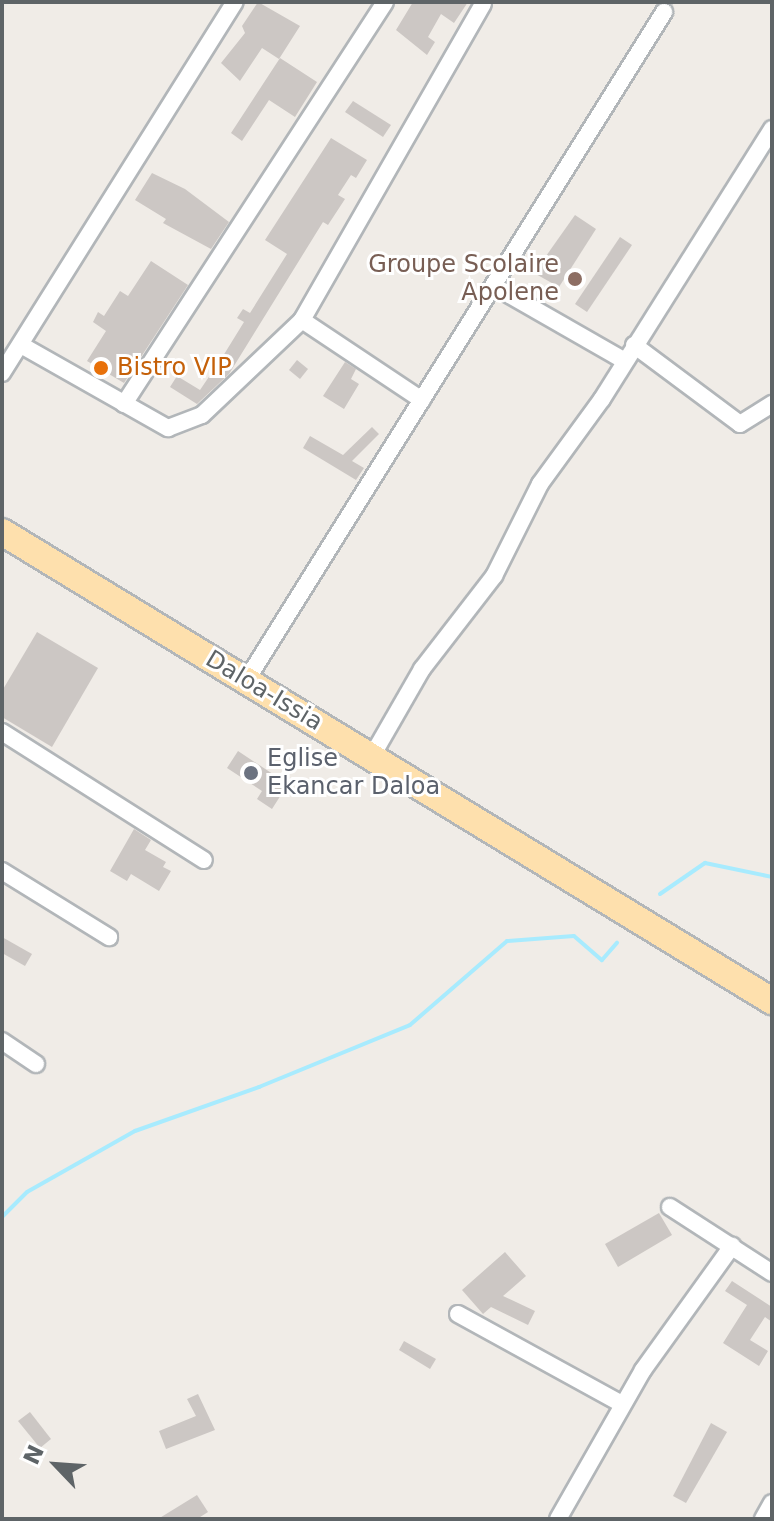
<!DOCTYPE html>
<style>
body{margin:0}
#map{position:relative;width:774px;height:1521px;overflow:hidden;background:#f0ece7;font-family:"DejaVu Sans",sans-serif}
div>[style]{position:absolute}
.stream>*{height:4px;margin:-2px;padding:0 2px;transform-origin:2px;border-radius:2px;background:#a8ebfe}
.building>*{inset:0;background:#ccc7c4}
.roads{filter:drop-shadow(2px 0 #b2b6b9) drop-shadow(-2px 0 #b2b6b9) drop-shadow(0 2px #b2b6b9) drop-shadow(0 -2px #b2b6b9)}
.street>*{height:16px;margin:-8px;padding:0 8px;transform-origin:8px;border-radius:8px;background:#fff}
.primary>*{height:26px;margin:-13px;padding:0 13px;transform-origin:13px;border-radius:13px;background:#fee0ad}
.dots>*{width:22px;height:22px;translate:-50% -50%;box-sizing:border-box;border:4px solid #fff;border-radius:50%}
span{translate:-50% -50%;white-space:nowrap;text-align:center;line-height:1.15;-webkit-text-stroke:6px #fff;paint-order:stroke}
.education-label{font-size:24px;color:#785e54}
.right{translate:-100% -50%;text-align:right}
.food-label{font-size:24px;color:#c56008}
.left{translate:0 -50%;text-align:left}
.street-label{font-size:24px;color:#5e6467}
.worship-label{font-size:24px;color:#5b616d}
.frame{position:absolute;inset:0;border:4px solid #5e6467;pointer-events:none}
.north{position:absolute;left:16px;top:1425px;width:80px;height:80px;-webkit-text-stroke:6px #fff;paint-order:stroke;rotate:295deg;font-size:22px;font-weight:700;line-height:32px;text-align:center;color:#5e6467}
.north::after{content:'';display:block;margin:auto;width:28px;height:36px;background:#5e6467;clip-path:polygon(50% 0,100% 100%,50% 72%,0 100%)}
</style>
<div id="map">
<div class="stream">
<div style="left:660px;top:894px;width:55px;rotate:-34.6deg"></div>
<div style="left:705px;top:863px;width:68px;rotate:11.8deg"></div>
<div style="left:2px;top:1217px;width:35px;rotate:-45deg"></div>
<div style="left:27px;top:1192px;width:124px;rotate:-29.5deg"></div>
<div style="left:135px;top:1131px;width:132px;rotate:-19.5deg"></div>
<div style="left:259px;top:1087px;width:163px;rotate:-22.3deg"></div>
<div style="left:410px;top:1025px;width:128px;rotate:-40.9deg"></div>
<div style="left:507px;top:941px;width:67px;rotate:-4.3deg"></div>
<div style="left:574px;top:936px;width:37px;rotate:41deg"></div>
<div style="left:602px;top:960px;width:23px;rotate:-49deg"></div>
</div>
<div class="building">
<div style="clip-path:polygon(258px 2px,300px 26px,279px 59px,262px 48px,240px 81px,221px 63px,245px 33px,242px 26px)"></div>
<div style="clip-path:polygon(413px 2px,468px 2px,454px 23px,441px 14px,428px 37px,435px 42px,427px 55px,396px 30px)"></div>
<div style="clip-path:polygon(280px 58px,317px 82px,295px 117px,269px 100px,242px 141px,231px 133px)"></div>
<div style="clip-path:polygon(353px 101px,391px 125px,383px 137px,345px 112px)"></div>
<div style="clip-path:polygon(331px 138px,367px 160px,356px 178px,351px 175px,338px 195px,345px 199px,328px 225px,323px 222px,229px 374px,197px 404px,170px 387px,177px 376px,200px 390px,223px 356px,244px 322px,237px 318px,243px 309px,250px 313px,287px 254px,265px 240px)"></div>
<div style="clip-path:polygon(152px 173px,185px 189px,229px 222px,211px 249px,163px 223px,166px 219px,135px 200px)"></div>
<div style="clip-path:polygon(575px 215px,596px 229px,559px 287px,534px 273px)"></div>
<div style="clip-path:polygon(620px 237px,632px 245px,587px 312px,575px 304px)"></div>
<div style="clip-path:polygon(151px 261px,188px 285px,124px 383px,87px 361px,106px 331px,93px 322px,98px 312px,104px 316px,120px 291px,128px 296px)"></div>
<div style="clip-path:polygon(297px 360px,308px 369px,300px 379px,289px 370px)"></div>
<div style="clip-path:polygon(345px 362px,356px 369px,351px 379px,359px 384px,344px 409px,323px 396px)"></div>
<div style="clip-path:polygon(372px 427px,379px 434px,352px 461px,364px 468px,356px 480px,303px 448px,310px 436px,343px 455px)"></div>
<div style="clip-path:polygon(37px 632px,98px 668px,52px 747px,2px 717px,2px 691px)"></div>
<div style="clip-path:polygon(238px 751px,288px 784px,272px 809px,257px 799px,262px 791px,227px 768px)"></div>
<div style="clip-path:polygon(134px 829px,151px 840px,145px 850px,166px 862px,163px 867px,171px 871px,159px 891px,131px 874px,127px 881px,110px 871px)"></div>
<div style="clip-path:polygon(2px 937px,32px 954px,25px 966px,2px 953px)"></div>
<div style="clip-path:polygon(659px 1213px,672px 1235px,618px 1267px,605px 1244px)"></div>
<div style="clip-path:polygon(505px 1252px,526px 1276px,503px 1296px,535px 1311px,528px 1325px,491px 1307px,483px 1314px,462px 1290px)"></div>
<div style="clip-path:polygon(732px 1281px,772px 1307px,772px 1322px,765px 1317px,750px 1340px,768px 1351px,759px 1366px,723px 1343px,747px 1305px,725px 1291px)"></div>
<div style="clip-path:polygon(404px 1341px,436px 1359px,430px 1369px,399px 1350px)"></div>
<div style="clip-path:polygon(198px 1394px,215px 1430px,166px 1449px,159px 1431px,196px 1416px,187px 1399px)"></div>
<div style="clip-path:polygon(30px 1412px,51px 1439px,40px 1448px,18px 1421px)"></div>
<div style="clip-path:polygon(711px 1423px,727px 1432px,686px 1503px,673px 1496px)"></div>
<div style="clip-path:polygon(197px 1495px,208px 1512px,197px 1519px,158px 1519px)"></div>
</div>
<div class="roads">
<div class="street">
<div style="left:494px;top:286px;width:151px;rotate:29.8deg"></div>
<div style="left:302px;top:320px;width:144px;rotate:33.7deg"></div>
<div style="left:21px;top:345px;width:169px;rotate:29.5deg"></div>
<div style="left:168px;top:428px;width:36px;rotate:-21deg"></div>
<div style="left:202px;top:415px;width:138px;rotate:-43.5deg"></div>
<div style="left:302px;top:320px;width:364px;rotate:-60.2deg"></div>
<div style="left:634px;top:345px;width:132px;rotate:36.7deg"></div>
<div style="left:740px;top:424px;width:38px;rotate:-32deg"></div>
<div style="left:2px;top:373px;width:438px;rotate:-57.9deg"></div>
<div style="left:124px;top:404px;width:479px;rotate:-57deg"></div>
<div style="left:246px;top:681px;width:789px;rotate:-58deg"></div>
<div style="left:2px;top:732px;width:239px;rotate:32.4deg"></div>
<div style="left:372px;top:756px;width:100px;rotate:-60.1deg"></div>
<div style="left:422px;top:669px;width:118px;rotate:-52.3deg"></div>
<div style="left:494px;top:576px;width:103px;rotate:-63.4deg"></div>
<div style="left:540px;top:484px;width:105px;rotate:-53.9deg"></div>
<div style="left:602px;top:399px;width:319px;rotate:-57.8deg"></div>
<div style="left:2px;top:871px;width:126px;rotate:31.7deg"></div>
<div style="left:2px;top:1041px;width:41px;rotate:34.1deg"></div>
<div style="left:670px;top:1207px;width:121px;rotate:32.9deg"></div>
<div style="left:458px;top:1314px;width:187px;rotate:28.8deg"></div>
<div style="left:558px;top:1519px;width:172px;rotate:-60.3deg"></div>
<div style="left:643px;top:1370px;width:153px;rotate:-54.3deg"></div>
<div style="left:763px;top:1519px;width:18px;rotate:-61deg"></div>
</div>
<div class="primary">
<div style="left:2px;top:532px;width:902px;rotate:31.35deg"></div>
</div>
</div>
<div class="dots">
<div style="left:575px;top:279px;background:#8d6e63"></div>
<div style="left:101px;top:368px;background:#e8710a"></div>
<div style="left:251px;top:773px;background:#6b7280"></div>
</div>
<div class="education-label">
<span class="right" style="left:559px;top:279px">Groupe Scolaire<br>Apolene</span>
</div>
<div class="food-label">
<span class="left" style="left:117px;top:368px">Bistro VIP</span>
</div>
<div class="street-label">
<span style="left:264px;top:691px;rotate:31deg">Daloa-Issia</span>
</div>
<div class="worship-label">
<span class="left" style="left:267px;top:773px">Eglise<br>Ekancar Daloa</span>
</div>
<div class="frame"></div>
<div class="north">N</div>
</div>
